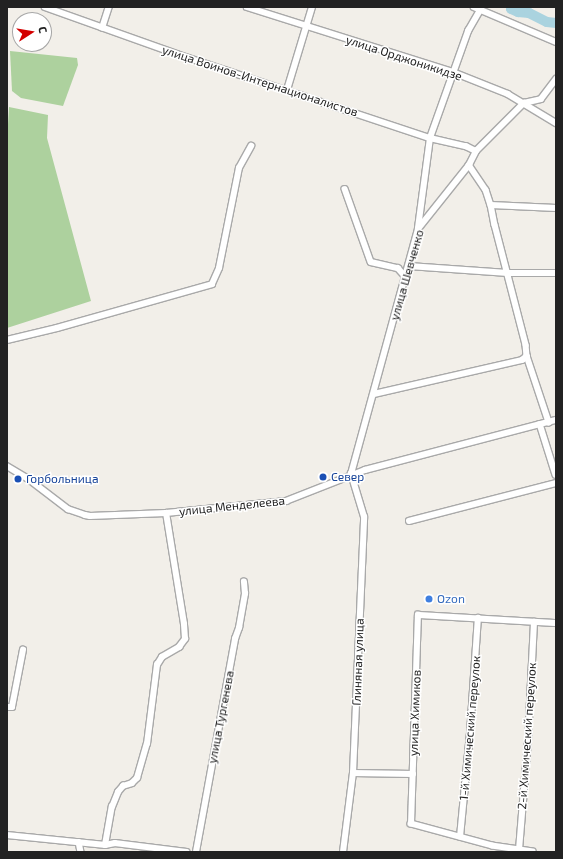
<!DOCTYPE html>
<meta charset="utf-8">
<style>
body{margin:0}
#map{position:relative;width:563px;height:859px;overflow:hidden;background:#f2efe9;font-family:"Exo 2",sans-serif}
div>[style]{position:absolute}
.forest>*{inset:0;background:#add19e}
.river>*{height:10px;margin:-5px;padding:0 5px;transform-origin:5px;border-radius:5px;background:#aad3df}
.roads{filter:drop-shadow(1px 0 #a9a9a9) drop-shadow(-1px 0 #a9a9a9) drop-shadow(0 1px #a9a9a9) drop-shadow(0 -1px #a9a9a9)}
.minor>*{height:5.5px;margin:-2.75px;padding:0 2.75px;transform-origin:2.75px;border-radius:2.75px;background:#fff}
.dots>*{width:11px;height:11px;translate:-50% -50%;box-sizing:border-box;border:2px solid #fff;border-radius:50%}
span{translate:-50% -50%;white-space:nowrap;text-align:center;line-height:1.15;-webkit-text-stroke:3px #fff;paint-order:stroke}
.street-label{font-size:12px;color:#222}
.transit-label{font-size:12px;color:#164399}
.left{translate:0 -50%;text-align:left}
.shop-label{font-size:12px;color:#366cbe}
.frame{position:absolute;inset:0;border:8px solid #222;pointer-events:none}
.north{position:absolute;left:12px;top:12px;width:40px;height:40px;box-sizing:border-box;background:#fff;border:1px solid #a7a7a7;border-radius:50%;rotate:78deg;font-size:11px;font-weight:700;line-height:16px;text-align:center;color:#222}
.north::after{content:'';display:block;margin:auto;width:14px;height:18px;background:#d40000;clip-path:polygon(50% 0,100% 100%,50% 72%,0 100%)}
</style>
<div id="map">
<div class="forest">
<div style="clip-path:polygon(10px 51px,77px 58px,78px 65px,63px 106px,21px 98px,12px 91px)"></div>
<div style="clip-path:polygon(9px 107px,48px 115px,47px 138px,91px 301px,7px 328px,7px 141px)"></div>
</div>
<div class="river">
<div style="left:512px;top:7px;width:2px;rotate:117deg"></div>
<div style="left:511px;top:9px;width:8px;rotate:23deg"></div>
<div style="left:518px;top:12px;width:11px;rotate:5deg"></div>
<div style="left:529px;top:13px;width:20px;rotate:27deg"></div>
<div style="left:547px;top:22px;width:9px;rotate:6deg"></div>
</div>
<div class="roads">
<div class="minor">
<div style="left:45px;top:7px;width:140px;rotate:19.6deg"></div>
<div style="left:177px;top:54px;width:267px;rotate:18.4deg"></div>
<div style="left:430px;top:138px;width:37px;rotate:13deg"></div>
<div style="left:466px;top:146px;width:11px;rotate:27deg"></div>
<div style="left:247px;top:7px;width:216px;rotate:17.5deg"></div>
<div style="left:453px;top:72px;width:59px;rotate:21.8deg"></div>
<div style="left:508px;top:94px;width:56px;rotate:31.1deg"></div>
<div style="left:474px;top:7px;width:89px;rotate:23.1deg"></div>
<div style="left:102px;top:28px;width:22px;rotate:-72deg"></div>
<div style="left:287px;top:90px;width:87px;rotate:-73.2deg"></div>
<div style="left:469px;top:165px;width:30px;rotate:56deg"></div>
<div style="left:486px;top:190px;width:16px;rotate:72deg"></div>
<div style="left:491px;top:205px;width:20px;rotate:79deg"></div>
<div style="left:495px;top:225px;width:124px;rotate:75.5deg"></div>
<div style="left:526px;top:345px;width:11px;rotate:85deg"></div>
<div style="left:527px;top:356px;width:70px;rotate:71.6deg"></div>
<div style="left:345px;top:189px;width:77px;rotate:70.4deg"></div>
<div style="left:371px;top:262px;width:28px;rotate:13deg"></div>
<div style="left:398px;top:268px;width:12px;rotate:48deg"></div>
<div style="left:491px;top:205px;width:65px;rotate:2.6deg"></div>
<div style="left:418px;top:228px;width:91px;rotate:-82.4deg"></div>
<div style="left:430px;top:138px;width:114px;rotate:-70.4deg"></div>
<div style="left:468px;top:31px;width:24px;rotate:-60deg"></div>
<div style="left:409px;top:266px;width:99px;rotate:4deg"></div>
<div style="left:508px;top:273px;width:48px"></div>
<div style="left:7px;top:340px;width:51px;rotate:-13.5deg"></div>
<div style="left:57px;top:328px;width:161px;rotate:-15.8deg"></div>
<div style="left:212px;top:284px;width:17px;rotate:-66deg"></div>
<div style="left:219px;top:268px;width:102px;rotate:-78.7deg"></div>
<div style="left:239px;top:168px;width:25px;rotate:-61deg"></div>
<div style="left:374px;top:394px;width:152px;rotate:-12.9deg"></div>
<div style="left:522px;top:360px;width:6px;rotate:-39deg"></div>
<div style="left:540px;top:424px;width:53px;rotate:72.6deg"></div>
<div style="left:7px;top:466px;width:27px;rotate:31deg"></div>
<div style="left:30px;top:480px;width:48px;rotate:37.3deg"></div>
<div style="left:68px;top:509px;width:18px;rotate:19deg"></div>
<div style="left:85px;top:515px;width:5px;rotate:11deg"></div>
<div style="left:90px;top:516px;width:76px;rotate:-2.3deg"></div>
<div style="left:166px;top:513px;width:121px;rotate:-5.7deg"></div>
<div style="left:286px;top:501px;width:85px;rotate:-21.4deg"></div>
<div style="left:365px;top:470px;width:197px;rotate:-14.7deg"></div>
<div style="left:351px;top:474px;width:254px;rotate:-74.7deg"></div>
<div style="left:418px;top:229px;width:82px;rotate:-51.4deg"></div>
<div style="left:469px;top:165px;width:16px;rotate:-63deg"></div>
<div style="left:476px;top:151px;width:68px;rotate:-45deg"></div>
<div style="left:524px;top:103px;width:17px;rotate:-13deg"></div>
<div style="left:541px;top:99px;width:25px;rotate:-53deg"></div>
<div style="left:409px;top:521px;width:152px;rotate:-14.5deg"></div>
<div style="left:7px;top:707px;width:5px"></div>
<div style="left:12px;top:707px;width:58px;rotate:-79.1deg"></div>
<div style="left:353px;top:773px;width:60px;rotate:1deg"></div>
<div style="left:7px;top:835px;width:99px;rotate:5.8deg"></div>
<div style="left:105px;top:845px;width:10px;rotate:-11deg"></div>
<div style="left:115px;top:843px;width:72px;rotate:7.2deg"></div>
<div style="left:460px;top:837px;width:103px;rotate:-84.5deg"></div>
<div style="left:470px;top:734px;width:116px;rotate:-86.1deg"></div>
<div style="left:79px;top:842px;width:10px;rotate:79deg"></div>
<div style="left:105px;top:845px;width:39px;rotate:-80deg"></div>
<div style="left:112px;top:807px;width:16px;rotate:-68deg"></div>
<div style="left:118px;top:792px;width:8px;rotate:-50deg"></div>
<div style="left:123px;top:786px;width:9px;rotate:-18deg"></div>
<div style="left:132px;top:783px;width:7px;rotate:-45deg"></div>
<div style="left:137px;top:778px;width:35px;rotate:-74deg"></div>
<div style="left:147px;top:744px;width:80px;rotate:-82.8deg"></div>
<div style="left:157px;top:665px;width:9px;rotate:-58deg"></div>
<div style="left:162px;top:657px;width:20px;rotate:-30deg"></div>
<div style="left:179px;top:647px;width:10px;rotate:-53deg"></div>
<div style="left:185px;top:639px;width:15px;rotate:-94deg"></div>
<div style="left:184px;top:624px;width:112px;rotate:-99.2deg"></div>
<div style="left:519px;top:850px;width:109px;rotate:-85.3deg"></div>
<div style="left:528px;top:741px;width:119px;rotate:-87.1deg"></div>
<div style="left:196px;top:852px;width:217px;rotate:-79.6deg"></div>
<div style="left:235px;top:639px;width:12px;rotate:-70deg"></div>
<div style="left:239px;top:628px;width:35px;rotate:-80deg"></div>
<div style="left:245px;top:594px;width:12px;rotate:-95deg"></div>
<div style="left:343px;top:852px;width:80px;rotate:-82.8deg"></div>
<div style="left:353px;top:773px;width:256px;rotate:-87.5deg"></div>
<div style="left:364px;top:517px;width:45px;rotate:-106.8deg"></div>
<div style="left:533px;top:852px;width:41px;rotate:-171.7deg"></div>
<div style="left:492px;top:846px;width:84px;rotate:-164.8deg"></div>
<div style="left:411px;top:824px;width:209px;rotate:-88.1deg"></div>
<div style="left:418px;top:615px;width:138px;rotate:3.3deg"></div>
</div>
</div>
<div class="dots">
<div style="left:323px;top:477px;background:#1a4fb4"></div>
<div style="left:18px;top:479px;background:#1a4fb4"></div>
<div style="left:429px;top:599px;background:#3f7fe0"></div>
</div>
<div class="street-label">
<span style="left:404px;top:58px;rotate:18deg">улица Орджоникидзе</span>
<span style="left:260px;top:81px;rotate:18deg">улица Воинов-Интернационалистов</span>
<span style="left:407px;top:275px;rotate:-74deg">улица Шевченко</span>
<span style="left:232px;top:506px;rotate:-6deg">улица Менделеева</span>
<span style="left:358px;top:662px;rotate:-88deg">Глиняная улица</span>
<span style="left:415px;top:713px;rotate:-88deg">улица Химиков</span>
<span style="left:221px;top:717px;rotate:-79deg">улица Тургенева</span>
<span style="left:470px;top:728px;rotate:-85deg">1-й Химический переулок</span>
<span style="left:527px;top:736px;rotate:-86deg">2-й Химический переулок</span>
</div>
<div class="transit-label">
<span class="left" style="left:331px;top:477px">Север</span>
<span class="left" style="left:26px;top:479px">Горбольница</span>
</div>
<div class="shop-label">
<span class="left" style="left:437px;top:599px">Ozon</span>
</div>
<div class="frame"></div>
<div class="north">С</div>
</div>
